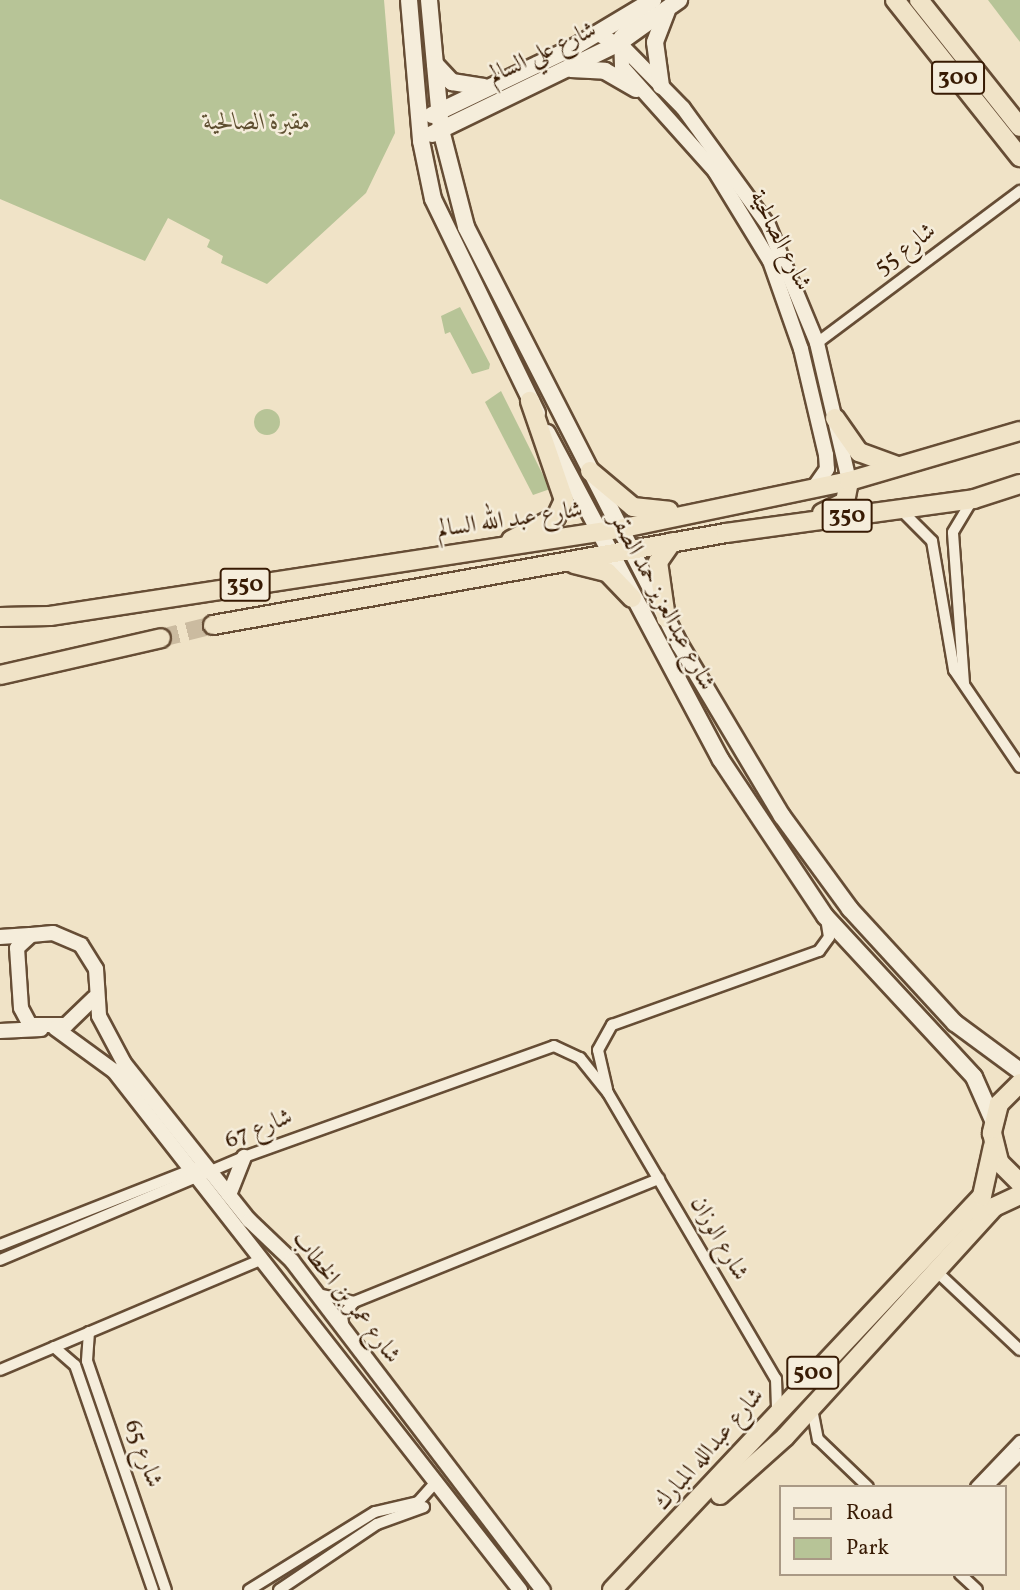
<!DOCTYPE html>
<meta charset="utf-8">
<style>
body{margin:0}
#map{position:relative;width:1020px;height:1590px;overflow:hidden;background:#f0e3c7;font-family:Vollkorn,Amiri,serif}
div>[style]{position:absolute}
.green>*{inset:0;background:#b7c497}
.round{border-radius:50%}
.primary-tunnel>*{height:18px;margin-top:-9px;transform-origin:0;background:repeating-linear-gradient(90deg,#cbbba0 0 18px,transparent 0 27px)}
.roads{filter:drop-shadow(2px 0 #664d35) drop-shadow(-2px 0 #664d35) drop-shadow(0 2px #664d35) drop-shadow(0 -2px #664d35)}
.minor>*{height:10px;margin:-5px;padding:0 5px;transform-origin:5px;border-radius:5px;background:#f5eddb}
.tertiary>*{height:14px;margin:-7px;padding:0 7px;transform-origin:7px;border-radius:7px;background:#f5eddb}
.secondary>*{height:16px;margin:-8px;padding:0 8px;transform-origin:8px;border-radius:8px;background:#f5eddb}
.primary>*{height:18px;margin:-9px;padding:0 9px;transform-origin:9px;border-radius:9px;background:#f0e3c7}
span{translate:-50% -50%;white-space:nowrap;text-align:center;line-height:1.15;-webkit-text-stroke:5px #f5eddb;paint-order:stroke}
.shield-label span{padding:2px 5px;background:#f5eddb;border:2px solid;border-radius:5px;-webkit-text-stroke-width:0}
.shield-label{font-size:23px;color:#381b04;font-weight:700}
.street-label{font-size:24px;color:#381b04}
.park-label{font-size:24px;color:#5e4e30;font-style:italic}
.legend{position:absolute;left:779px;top:1485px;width:228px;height:91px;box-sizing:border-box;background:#f5eddb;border:2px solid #a99985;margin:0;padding:9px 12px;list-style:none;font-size:21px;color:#381b04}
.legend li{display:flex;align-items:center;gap:14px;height:35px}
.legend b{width:35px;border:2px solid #a99985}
</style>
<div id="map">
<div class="green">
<div style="clip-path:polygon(0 0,384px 0,395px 133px,366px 193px,267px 284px,221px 263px,223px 256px,207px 247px,210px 240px,168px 218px,145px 261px,0 199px)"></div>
<div style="clip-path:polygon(988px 0,1020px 0,1020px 42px)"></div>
<div style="clip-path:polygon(460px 307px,490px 364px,489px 369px,472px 374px,450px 332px,445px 334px,441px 316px)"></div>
<div style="clip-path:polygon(501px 391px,550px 489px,533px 495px,485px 402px)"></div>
<div class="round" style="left:254px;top:409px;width:26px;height:26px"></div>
</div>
<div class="primary-tunnel">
<div style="left:161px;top:638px;width:54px;rotate:-14deg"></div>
</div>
<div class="roads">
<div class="minor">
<div style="left:817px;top:343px;width:254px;rotate:-36.8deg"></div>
<div style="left:901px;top:510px;width:44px;rotate:45deg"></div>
<div style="left:932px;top:541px;width:131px;rotate:80.3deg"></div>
<div style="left:954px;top:670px;width:117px;rotate:55.8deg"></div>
<div style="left:964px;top:683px;width:151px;rotate:-94.2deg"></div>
<div style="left:953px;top:532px;width:37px;rotate:-59deg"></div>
<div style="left:607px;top:1089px;width:40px;rotate:-103deg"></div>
<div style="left:598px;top:1050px;width:29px;rotate:-61deg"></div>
<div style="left:612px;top:1025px;width:220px;rotate:-19.7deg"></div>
<div style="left:819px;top:951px;width:17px;rotate:-54deg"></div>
<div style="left:829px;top:937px;width:19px;rotate:-99deg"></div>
<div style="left:0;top:1245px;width:210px;rotate:-21.5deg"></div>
<div style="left:0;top:1260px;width:265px;rotate:-22.9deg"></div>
<div style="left:244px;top:1157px;width:329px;rotate:-19.7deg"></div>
<div style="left:554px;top:1046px;width:29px;rotate:25deg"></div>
<div style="left:580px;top:1058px;width:45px;rotate:51.3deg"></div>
<div style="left:608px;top:1093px;width:332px;rotate:59.6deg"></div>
<div style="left:776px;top:1379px;width:32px;rotate:88deg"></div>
<div style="left:934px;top:1269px;width:118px;rotate:43.3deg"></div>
<div style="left:317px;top:1294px;width:38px;rotate:12deg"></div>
<div style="left:344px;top:1329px;width:13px;rotate:-99deg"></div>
<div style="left:342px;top:1316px;width:18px;rotate:-49deg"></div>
<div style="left:354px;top:1302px;width:329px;rotate:-22deg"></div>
<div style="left:89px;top:1332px;width:29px;rotate:94deg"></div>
<div style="left:87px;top:1361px;width:242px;rotate:71deg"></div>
<div style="left:54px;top:1347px;width:28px;rotate:41deg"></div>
<div style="left:75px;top:1365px;width:238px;rotate:70.9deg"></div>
<div style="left:0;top:1370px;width:283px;rotate:-22.9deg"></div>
<div style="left:812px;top:1409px;width:31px;rotate:79deg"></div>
<div style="left:818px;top:1439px;width:69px;rotate:43.8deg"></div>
<div style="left:976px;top:1487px;width:64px;rotate:-46.3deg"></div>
<div style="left:987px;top:1487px;width:47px;rotate:-45deg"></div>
<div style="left:960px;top:1574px;width:23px;rotate:43deg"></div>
<div style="left:249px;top:1590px;width:148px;rotate:-31.8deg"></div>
<div style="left:375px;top:1512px;width:44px;rotate:-13.1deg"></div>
<div style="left:418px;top:1502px;width:28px;rotate:-48deg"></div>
<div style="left:279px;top:1590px;width:118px;rotate:-34deg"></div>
<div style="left:377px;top:1524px;width:50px;rotate:-19.9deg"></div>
</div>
<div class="tertiary">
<div style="left:648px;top:8px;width:40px;rotate:133deg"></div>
<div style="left:621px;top:37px;width:30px;rotate:88deg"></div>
<div style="left:622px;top:67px;width:140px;rotate:48.2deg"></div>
<div style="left:715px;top:171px;width:105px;rotate:58.6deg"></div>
<div style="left:770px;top:261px;width:93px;rotate:70.6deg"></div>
<div style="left:801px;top:349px;width:109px;rotate:76.7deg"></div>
<div style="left:826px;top:455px;width:14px;rotate:86deg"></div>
<div style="left:827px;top:469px;width:24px;rotate:125deg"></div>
<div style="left:598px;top:34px;width:30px;rotate:28deg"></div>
<div style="left:624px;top:48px;width:84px;rotate:45.5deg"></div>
<div style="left:683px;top:108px;width:145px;rotate:54deg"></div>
<div style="left:768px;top:225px;width:128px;rotate:67.4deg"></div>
<div style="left:817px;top:343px;width:142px;rotate:76.9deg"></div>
<div style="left:0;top:937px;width:30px;rotate:-4deg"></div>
<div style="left:94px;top:998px;width:39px;rotate:136deg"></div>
<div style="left:66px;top:1025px;width:36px;rotate:180deg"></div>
<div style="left:30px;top:1025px;width:19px;rotate:-118deg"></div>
<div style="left:21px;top:1008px;width:60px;rotate:-93.8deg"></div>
<div style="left:17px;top:948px;width:19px;rotate:-43deg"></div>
<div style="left:31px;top:935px;width:22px;rotate:-5deg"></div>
<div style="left:53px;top:933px;width:30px;rotate:23deg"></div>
<div style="left:81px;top:945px;width:28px;rotate:58deg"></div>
<div style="left:96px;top:969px;width:47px;rotate:86.3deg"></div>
<div style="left:99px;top:1016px;width:53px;rotate:62deg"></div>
<div style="left:124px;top:1063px;width:201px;rotate:51.5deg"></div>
<div style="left:249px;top:1220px;width:59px;rotate:43.6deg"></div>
<div style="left:292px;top:1261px;width:414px;rotate:52.7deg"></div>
<div style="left:55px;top:1028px;width:73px;rotate:36.1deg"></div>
<div style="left:114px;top:1071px;width:659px;rotate:51.96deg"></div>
<div style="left:0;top:1031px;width:41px;rotate:-2.8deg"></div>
<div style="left:229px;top:1195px;width:41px;rotate:-68.5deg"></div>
</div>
<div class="secondary">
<div style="left:409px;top:0;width:142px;rotate:85.1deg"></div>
<div style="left:421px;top:141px;width:59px;rotate:78.3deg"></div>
<div style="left:433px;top:199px;width:238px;rotate:64.1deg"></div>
<div style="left:429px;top:0;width:131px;rotate:84.7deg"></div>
<div style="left:441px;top:130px;width:100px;rotate:75.5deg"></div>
<div style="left:466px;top:227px;width:470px;rotate:62.9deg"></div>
<div style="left:680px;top:645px;width:199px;rotate:59.2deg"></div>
<div style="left:782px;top:816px;width:115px;rotate:53.8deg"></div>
<div style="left:850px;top:909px;width:155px;rotate:47.4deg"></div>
<div style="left:955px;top:1023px;width:81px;rotate:36.4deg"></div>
<div style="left:435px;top:64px;width:25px;rotate:47deg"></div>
<div style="left:452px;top:82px;width:32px;rotate:9deg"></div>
<div style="left:571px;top:69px;width:34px;rotate:3deg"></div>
<div style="left:605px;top:71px;width:36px;rotate:30deg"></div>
<div style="left:661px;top:86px;width:44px;rotate:-97.8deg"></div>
<div style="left:655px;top:42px;width:33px;rotate:-69deg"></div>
<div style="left:432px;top:115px;width:160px;rotate:-25.6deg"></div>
<div style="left:576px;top:46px;width:90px;rotate:-30.9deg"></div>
<div style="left:432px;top:134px;width:208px;rotate:-25.9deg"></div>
<div style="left:619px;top:43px;width:74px;rotate:-35.6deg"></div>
<div style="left:547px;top:433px;width:370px;rotate:62deg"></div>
<div style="left:721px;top:760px;width:187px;rotate:56.3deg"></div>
<div style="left:825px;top:916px;width:219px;rotate:47.2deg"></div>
<div style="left:974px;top:1077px;width:47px;rotate:66.2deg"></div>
</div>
<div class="primary">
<div style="left:895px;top:0;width:201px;rotate:51.5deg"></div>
<div style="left:919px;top:0;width:162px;rotate:51.5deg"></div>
<div style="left:835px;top:418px;width:42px;rotate:54.8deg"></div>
<div style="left:859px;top:452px;width:40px;rotate:20.2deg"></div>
<div style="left:590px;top:471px;width:56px;rotate:39.9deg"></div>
<div style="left:633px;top:507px;width:36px;rotate:6deg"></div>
<div style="left:822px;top:513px;width:25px;rotate:-26deg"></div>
<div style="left:845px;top:502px;width:21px;rotate:-79deg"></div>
<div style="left:511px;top:540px;width:51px;rotate:-27.1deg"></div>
<div style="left:556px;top:517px;width:19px;rotate:-65deg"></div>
<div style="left:564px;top:500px;width:105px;rotate:-109deg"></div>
<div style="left:574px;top:564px;width:34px;rotate:14deg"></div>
<div style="left:607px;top:572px;width:36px;rotate:46deg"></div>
<div style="left:0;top:617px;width:50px;rotate:-1.1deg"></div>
<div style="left:50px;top:616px;width:576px;rotate:-8.69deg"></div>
<div style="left:619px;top:529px;width:235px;rotate:-11.8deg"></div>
<div style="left:849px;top:481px;width:178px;rotate:-16.3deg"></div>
<div style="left:666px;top:618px;width:57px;rotate:-98.1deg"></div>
<div style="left:658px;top:562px;width:24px;rotate:-55deg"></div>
<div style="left:213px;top:625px;width:521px;rotate:-10.17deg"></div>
<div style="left:726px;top:533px;width:250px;rotate:-7.8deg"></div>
<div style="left:974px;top:499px;width:48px;rotate:-18.1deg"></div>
<div style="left:0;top:675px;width:165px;rotate:-12.9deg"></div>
<div style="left:1020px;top:1083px;width:30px;rotate:135deg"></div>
<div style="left:999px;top:1104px;width:30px;rotate:104deg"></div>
<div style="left:992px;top:1133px;width:30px;rotate:76deg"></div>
<div style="left:999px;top:1162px;width:30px;rotate:45deg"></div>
<div style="left:720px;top:1495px;width:87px;rotate:-41.7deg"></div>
<div style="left:785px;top:1437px;width:311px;rotate:-47.7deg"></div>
<div style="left:994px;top:1207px;width:29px;rotate:-25deg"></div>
<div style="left:612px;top:1590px;width:540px;rotate:-46.8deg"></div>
<div style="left:982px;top:1196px;width:51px;rotate:-77.6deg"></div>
</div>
</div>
<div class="shield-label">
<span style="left:958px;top:78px">300</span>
<span style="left:847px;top:516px">350</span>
<span style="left:245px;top:585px">350</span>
<span style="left:813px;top:1373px">500</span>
</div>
<div class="street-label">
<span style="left:543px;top:54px;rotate:-25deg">شارع علي السالم</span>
<span style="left:779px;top:241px;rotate:63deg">شارع الصالحية</span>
<span style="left:906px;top:250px;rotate:-37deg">شارع 55</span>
<span style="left:510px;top:521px;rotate:-8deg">شارع عبد الله السالم</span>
<span style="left:661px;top:602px;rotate:62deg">شارع عبدالعزيز حمد الصقر</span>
<span style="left:259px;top:1130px;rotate:-22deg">شارع 67</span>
<span style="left:718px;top:1239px;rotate:60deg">شارع الوزان</span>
<span style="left:345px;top:1298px;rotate:52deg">شارع عمر بن الخطاب</span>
<span style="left:710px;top:1450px;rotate:-49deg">شارع عبدالله المبارك</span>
<span style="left:142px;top:1454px;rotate:70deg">شارع 65</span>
</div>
<div class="park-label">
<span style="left:257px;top:124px">مقبرة الصالحية</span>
</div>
<ul class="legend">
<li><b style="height:9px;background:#f0e3c7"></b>Road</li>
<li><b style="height:19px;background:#b7c497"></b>Park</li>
</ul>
</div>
